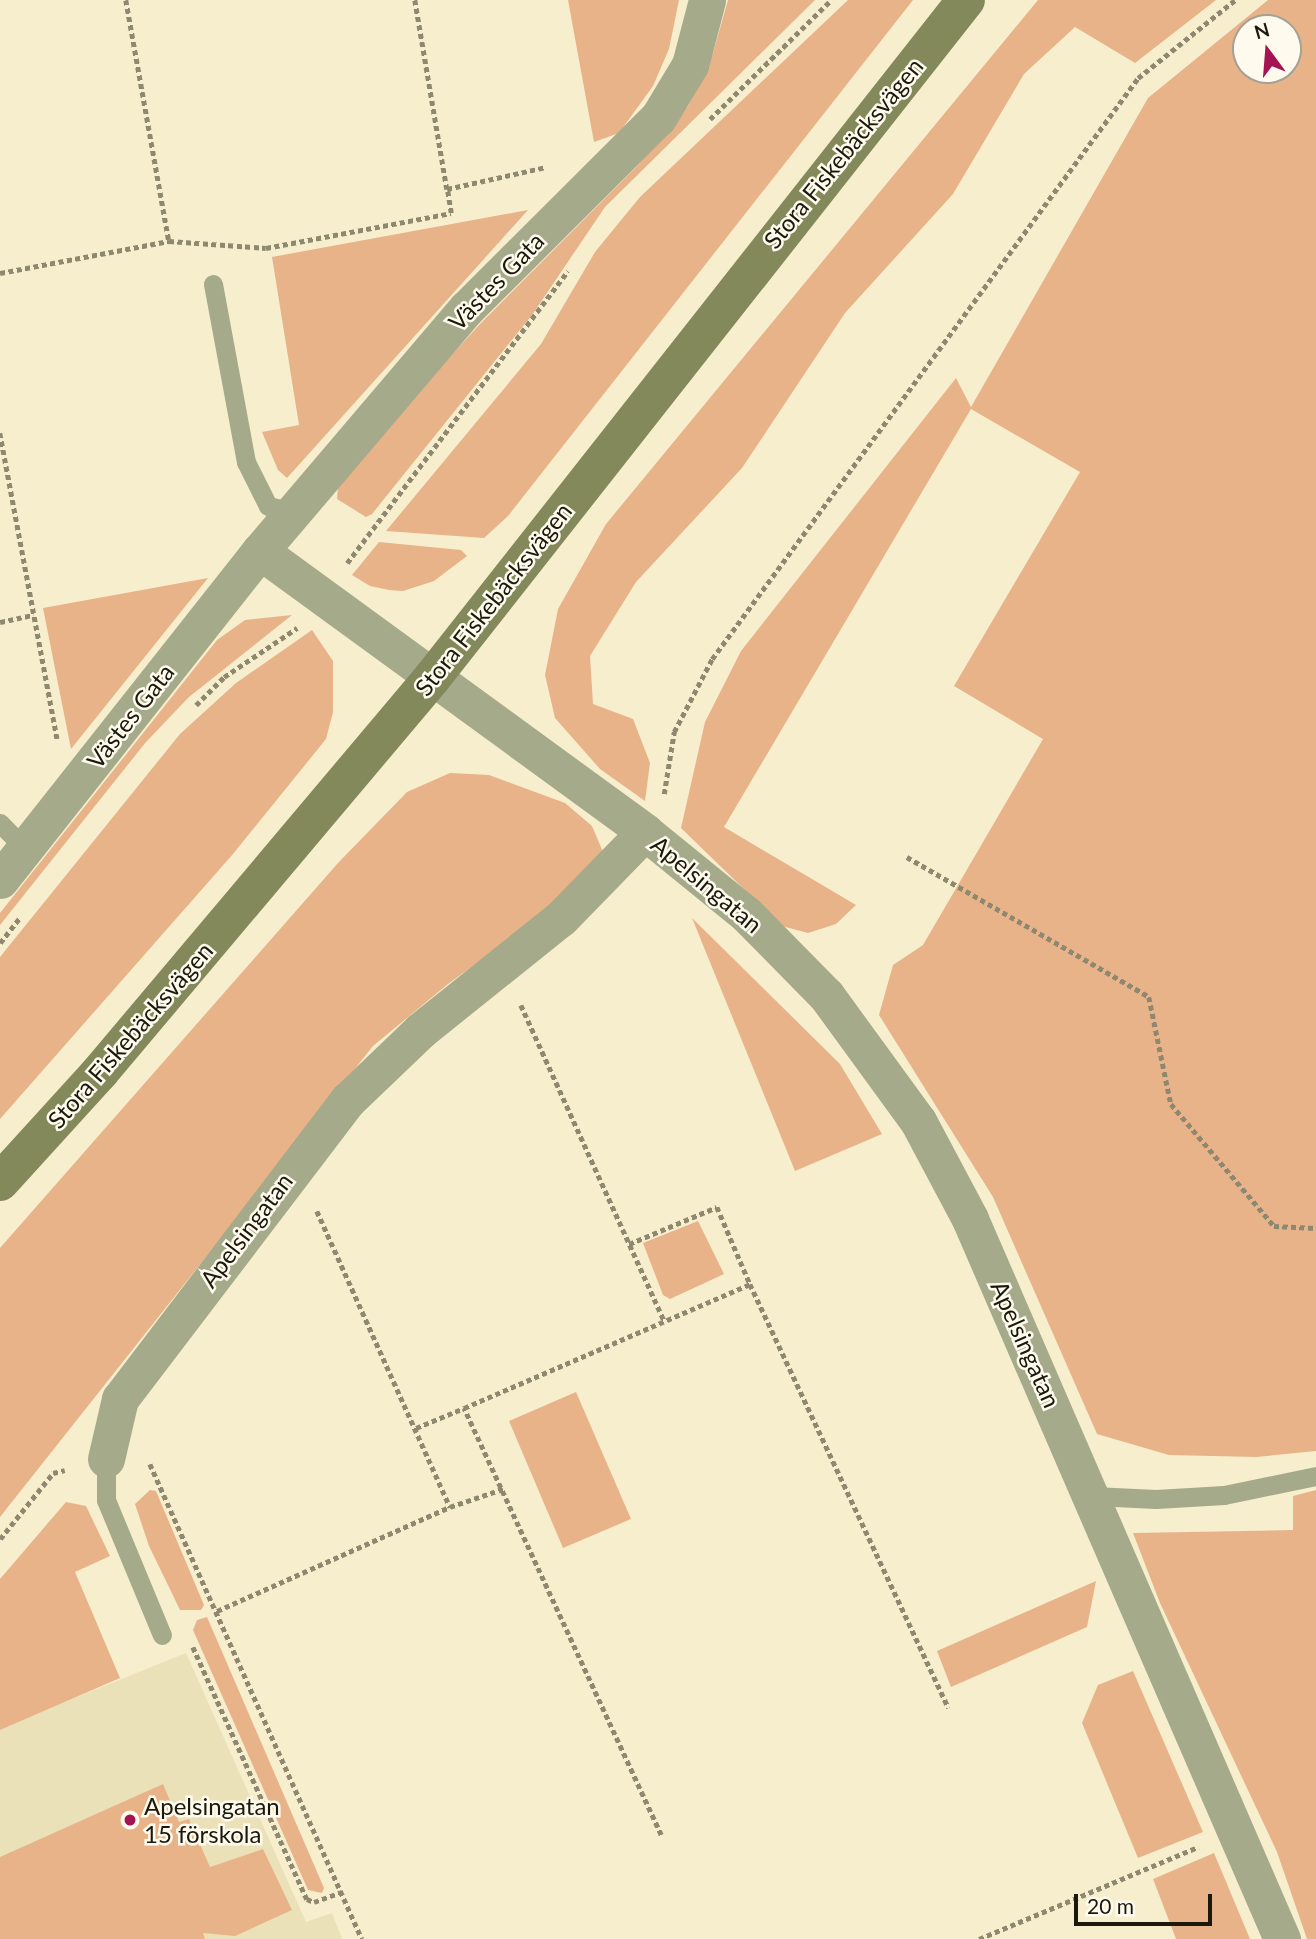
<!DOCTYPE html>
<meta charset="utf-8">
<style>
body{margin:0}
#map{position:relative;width:1316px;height:1939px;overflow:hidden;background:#f6eecd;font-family:Lato,sans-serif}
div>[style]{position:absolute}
.built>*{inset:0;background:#eae1b9}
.green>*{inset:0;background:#e9b38a}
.path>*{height:4.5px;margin-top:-2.25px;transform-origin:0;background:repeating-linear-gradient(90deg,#8e8871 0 5px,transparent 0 8.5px)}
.lane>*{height:19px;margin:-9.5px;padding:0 9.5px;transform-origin:9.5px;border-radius:9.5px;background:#a5aa8b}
.street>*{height:37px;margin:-18.5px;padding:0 18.5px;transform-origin:18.5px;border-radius:18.5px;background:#a5aa8b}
.secondary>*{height:38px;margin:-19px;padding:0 19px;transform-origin:19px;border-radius:19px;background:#83895a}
.dots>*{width:19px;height:19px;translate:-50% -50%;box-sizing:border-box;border:4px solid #fefbee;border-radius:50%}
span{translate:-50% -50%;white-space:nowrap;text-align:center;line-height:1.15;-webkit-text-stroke:5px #fefbee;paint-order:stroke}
.street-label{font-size:24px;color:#1b180c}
.poi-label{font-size:24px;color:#1b180c}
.left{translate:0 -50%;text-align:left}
.north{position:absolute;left:1232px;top:14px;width:70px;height:70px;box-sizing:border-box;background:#fefbee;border:2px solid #a3a094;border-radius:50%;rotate:344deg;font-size:19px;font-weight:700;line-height:28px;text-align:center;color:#1b180c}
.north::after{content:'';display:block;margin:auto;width:24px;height:32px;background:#a51352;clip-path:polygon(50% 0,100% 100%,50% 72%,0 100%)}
.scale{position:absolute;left:1074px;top:1894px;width:138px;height:32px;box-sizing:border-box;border:4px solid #1b180c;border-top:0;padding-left:9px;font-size:21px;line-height:24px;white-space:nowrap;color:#1b180c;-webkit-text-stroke:5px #fefbee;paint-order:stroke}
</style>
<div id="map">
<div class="built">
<div style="clip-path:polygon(186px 1653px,306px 1922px,332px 1913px,342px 1939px,0 1939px,0 1728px)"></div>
</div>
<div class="green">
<div style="clip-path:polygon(568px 0,679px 0,669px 49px,653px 86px,619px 133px,594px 142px)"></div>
<div style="clip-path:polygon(728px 0,815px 0,605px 207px,532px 315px,372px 514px,366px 517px,337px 499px,338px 488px,370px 444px,480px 324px,639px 164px,688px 106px,713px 53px)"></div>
<div style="clip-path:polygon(848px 0,913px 0,508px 516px,484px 538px,386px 531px,541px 344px,595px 252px,640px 197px)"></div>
<div style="clip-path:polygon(1038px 0,1216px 0,1135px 63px,1075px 27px,1024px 74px,953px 194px,845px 313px,742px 468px,636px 582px,590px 656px,593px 704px,633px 719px,650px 763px,645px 801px,600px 769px,555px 718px,545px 675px,558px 609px,606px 524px)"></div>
<div style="clip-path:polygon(evenodd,1268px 0,1316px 0,1316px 1451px,1256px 1457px,1169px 1455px,1097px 1434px,993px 1197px,879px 1015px,893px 965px,923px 945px,1043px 739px,954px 686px,1080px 472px,971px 409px,724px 827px,856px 905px,836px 924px,808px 933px,782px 926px,681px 828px,705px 722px,741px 651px,956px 378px,971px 407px,1148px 98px,1268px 0,1246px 28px,1288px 28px,1288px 70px,1246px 70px,1246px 28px)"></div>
<div style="clip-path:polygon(528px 210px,287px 478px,278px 470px,262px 432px,299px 425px,272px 257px)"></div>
<div style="clip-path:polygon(379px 542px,461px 550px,467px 556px,434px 581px,403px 591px,389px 590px,370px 586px,352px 575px)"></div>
<div style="clip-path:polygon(208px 578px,71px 749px,43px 608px)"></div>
<div style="clip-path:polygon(292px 615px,189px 697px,146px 742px,0 925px,0 913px,217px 640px,245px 620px)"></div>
<div style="clip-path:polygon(312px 630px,333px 661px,333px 712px,326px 739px,233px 854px,0 1119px,0 957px,180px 734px,236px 683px)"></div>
<div style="clip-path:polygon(450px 773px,489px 775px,565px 803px,592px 826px,603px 852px,546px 913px,448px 984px,373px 1046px,0 1517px,0 1248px,338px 863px,407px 792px)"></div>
<div style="clip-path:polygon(692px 918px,840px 1064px,882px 1134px,795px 1171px)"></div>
<div style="clip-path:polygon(698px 1221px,724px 1274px,670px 1299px,663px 1295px,643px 1243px)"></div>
<div style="clip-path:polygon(576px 1392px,631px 1519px,563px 1548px,509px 1421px)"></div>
<div style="clip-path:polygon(150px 1490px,156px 1491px,204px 1605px,201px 1610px,180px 1610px,149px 1546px,135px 1504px)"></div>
<div style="clip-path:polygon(1316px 1490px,1316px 1939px,1307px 1939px,1277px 1852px,1160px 1603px,1133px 1533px,1293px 1530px,1293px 1496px)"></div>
<div style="clip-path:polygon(66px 1502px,86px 1506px,110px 1556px,75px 1572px,120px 1678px,0 1730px,0 1579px)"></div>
<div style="clip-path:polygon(1096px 1581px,1087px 1627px,951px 1687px,937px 1651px)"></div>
<div style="clip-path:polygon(207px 1617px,324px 1888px,322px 1893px,308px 1890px,193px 1630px,197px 1620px)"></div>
<div style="clip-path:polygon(1133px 1671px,1203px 1832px,1138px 1858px,1082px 1723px,1098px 1685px)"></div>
<div style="clip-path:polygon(163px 1784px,179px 1822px,189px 1819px,210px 1867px,263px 1849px,292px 1910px,235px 1936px,203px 1933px,205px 1939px,0 1939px,0 1857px)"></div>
<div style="clip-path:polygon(1214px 1853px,1250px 1939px,1176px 1939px,1153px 1879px)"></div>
</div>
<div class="path">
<div style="left:126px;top:0;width:245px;rotate:79.9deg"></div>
<div style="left:415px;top:0;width:192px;rotate:80.4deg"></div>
<div style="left:710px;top:119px;width:170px;rotate:-44.5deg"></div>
<div style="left:0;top:273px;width:172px;rotate:-10.7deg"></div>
<div style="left:169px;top:241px;width:97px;rotate:4.1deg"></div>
<div style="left:266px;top:248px;width:188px;rotate:-10.7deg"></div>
<div style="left:451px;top:213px;width:24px;rotate:-99deg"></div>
<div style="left:447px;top:189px;width:101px;rotate:-12.5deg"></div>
<div style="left:0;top:433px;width:311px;rotate:79.4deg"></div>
<div style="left:347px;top:563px;width:366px;rotate:-52.9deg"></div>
<div style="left:0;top:622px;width:34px;rotate:-12deg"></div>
<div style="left:196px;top:705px;width:40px;rotate:-45deg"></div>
<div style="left:224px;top:677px;width:88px;rotate:-33.9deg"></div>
<div style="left:664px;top:794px;width:63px;rotate:-80.8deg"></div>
<div style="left:674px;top:732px;width:82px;rotate:-62.5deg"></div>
<div style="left:712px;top:659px;width:720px;rotate:-53.75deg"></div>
<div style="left:1138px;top:78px;width:124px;rotate:-38.8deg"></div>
<div style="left:907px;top:857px;width:280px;rotate:30deg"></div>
<div style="left:1149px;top:997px;width:109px;rotate:78.4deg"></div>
<div style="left:1171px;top:1104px;width:160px;rotate:49.8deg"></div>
<div style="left:1274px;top:1226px;width:42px;rotate:2.7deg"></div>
<div style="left:0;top:943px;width:31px;rotate:-52deg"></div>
<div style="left:521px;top:1005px;width:346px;rotate:65.6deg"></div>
<div style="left:317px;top:1211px;width:325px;rotate:65.8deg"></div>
<div style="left:629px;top:1244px;width:95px;rotate:-22.8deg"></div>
<div style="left:717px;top:1207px;width:84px;rotate:66.8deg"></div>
<div style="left:416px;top:1428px;width:52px;rotate:-22.6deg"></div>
<div style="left:150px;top:1464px;width:520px;rotate:65.95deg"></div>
<div style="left:0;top:1539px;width:85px;rotate:-51.2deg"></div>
<div style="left:53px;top:1473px;width:12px;rotate:-14deg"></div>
<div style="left:217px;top:1611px;width:255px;rotate:-24.1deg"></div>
<div style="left:450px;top:1507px;width:56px;rotate:-18.8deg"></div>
<div style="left:193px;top:1647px;width:277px;rotate:65.7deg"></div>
<div style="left:307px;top:1899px;width:8px;rotate:23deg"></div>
<div style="left:314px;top:1902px;width:30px;rotate:-20deg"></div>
<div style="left:661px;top:1835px;width:470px;rotate:-114.8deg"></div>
<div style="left:464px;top:1408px;width:312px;rotate:-23.4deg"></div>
<div style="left:750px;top:1284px;width:468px;rotate:64.9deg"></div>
<div style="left:979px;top:1939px;width:238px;rotate:-22.8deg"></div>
</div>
<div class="lane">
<div style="left:213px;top:284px;width:181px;rotate:79.5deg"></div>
<div style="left:246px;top:462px;width:49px;rotate:63.4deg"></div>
<div style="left:268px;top:506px;width:26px;rotate:13deg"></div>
<div style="left:0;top:823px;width:36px;rotate:46deg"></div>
<div style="left:106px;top:1459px;width:41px;rotate:90deg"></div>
<div style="left:106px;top:1500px;width:146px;rotate:67.5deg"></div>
<div style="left:1093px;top:1496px;width:63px;rotate:2.7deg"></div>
<div style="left:1156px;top:1499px;width:68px;rotate:-3.4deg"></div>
<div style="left:1224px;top:1495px;width:94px;rotate:-11.7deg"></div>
</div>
<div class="street">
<div style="left:260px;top:551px;width:477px;rotate:36.1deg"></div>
<div style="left:645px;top:832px;width:130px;rotate:39.1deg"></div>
<div style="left:746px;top:914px;width:114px;rotate:45.4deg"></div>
<div style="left:826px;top:995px;width:156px;rotate:53.9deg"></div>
<div style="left:918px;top:1121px;width:111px;rotate:62deg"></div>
<div style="left:970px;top:1219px;width:785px;rotate:66.57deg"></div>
<div style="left:0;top:880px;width:419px;rotate:-51.7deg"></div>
<div style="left:260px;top:551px;width:318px;rotate:-49.6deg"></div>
<div style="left:466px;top:309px;width:271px;rotate:-44.9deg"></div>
<div style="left:658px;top:118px;width:62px;rotate:-58.9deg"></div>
<div style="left:690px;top:65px;width:67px;rotate:-75.3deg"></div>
<div style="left:106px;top:1459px;width:62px;rotate:-76.9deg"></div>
<div style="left:120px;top:1399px;width:376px;rotate:-52.7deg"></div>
<div style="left:348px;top:1100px;width:101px;rotate:-43.8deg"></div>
<div style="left:421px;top:1030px;width:179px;rotate:-38.7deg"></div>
<div style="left:561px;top:918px;width:120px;rotate:-45.7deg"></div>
</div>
<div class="secondary">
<div style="left:0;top:1182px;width:149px;rotate:-47.7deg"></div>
<div style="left:100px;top:1072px;width:515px;rotate:-49.88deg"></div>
<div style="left:432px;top:678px;width:863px;rotate:-51.78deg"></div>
</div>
<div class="dots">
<div style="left:130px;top:1820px;background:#a51352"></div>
</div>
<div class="street-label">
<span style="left:843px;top:153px;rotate:-51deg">Stora Fiskebäcksvägen</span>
<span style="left:496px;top:281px;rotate:-46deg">Västes Gata</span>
<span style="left:493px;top:599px;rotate:-52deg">Stora Fiskebäcksvägen</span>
<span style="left:130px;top:716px;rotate:-52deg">Västes Gata</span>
<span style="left:707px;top:884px;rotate:40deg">Apelsingatan</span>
<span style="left:130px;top:1035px;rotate:-49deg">Stora Fiskebäcksvägen</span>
<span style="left:246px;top:1230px;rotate:-53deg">Apelsingatan</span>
<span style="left:1026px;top:1344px;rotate:66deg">Apelsingatan</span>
</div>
<div class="poi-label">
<span class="left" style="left:144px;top:1820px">Apelsingatan<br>15 förskola</span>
</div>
<div class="north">N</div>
<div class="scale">20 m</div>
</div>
